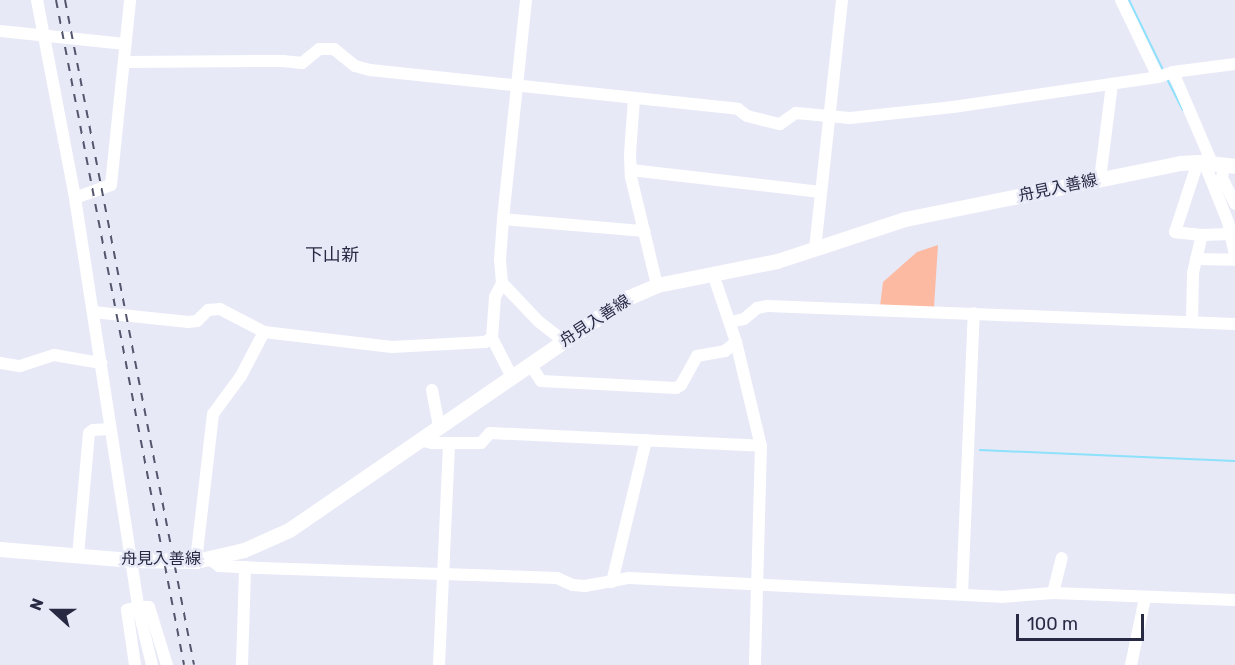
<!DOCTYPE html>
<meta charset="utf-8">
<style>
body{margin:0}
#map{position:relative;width:1235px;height:665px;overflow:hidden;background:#e7e9f7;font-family:Rubik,"Noto Sans JP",sans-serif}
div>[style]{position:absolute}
.green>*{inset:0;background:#fcbaa3}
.stream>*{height:2px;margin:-1px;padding:0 1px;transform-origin:1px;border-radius:1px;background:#8de1fb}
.minor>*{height:12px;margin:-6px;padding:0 6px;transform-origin:6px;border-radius:6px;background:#fff}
.major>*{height:15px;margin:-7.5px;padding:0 7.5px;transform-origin:7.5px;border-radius:7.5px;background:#fff}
.rail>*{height:2px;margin-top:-1px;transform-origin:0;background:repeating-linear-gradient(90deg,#54566d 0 8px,transparent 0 16px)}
span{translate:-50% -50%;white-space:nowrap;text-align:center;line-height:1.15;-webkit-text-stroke:5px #e7e9f7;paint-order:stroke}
.street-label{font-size:16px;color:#282a44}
.neighbourhood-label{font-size:18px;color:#282a44}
.north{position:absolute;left:24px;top:581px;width:60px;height:60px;-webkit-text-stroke:4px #e7e9f7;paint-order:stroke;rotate:291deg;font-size:16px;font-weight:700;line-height:24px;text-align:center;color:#282a44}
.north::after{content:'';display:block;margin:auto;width:21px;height:27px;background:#282a44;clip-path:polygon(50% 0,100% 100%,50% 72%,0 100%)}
.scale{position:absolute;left:1016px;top:614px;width:128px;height:27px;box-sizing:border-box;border:3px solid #282a44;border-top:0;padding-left:8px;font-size:18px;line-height:21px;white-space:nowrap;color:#282a44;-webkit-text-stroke:4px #e7e9f7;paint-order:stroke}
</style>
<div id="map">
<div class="green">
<div style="clip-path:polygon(938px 245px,934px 307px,880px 306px,883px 282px,917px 252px)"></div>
</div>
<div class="stream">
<div style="left:1129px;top:0;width:78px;rotate:64.1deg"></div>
<div style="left:1166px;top:77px;width:37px;rotate:63deg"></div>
<div style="left:980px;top:450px;width:255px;rotate:2.5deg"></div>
</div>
<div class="minor">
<div style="left:37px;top:0;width:202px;rotate:79.1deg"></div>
<div style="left:75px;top:198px;width:414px;rotate:81.2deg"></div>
<div style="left:138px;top:607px;width:60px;rotate:76.4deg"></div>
<div style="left:526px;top:0;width:220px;rotate:96deg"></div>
<div style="left:503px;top:219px;width:41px;rotate:94.2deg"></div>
<div style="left:500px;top:260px;width:23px;rotate:85deg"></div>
<div style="left:502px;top:283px;width:52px;rotate:46.5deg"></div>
<div style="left:538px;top:321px;width:33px;rotate:38deg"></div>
<div style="left:1121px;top:0;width:85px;rotate:64.3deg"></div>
<div style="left:0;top:31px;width:126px;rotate:5.9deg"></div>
<div style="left:125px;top:62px;width:158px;rotate:-0.4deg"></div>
<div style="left:283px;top:61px;width:19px;rotate:6deg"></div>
<div style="left:302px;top:63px;width:22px;rotate:-39deg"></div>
<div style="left:319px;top:49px;width:15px"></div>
<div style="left:334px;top:49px;width:27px;rotate:39deg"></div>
<div style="left:355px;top:66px;width:16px;rotate:15deg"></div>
<div style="left:370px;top:70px;width:370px;rotate:6deg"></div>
<div style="left:738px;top:109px;width:11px;rotate:38deg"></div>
<div style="left:747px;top:116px;width:34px;rotate:14deg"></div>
<div style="left:780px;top:124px;width:19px;rotate:-35deg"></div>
<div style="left:796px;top:113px;width:54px;rotate:5.3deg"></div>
<div style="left:850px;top:118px;width:104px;rotate:-6.1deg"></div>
<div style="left:953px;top:107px;width:207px;rotate:-8.3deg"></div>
<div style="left:1158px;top:77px;width:16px;rotate:-18deg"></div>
<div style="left:1173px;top:72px;width:99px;rotate:66.8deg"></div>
<div style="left:1173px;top:72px;width:63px;rotate:-7.4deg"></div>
<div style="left:634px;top:99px;width:55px;rotate:94.2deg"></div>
<div style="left:630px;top:154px;width:23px;rotate:88deg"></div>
<div style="left:631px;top:177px;width:111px;rotate:76.5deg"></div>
<div style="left:1204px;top:162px;width:65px;rotate:68.2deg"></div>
<div style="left:1228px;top:222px;width:35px;rotate:78deg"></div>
<div style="left:1224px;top:164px;width:14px;rotate:98deg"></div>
<div style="left:1222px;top:178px;width:29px;rotate:63deg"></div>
<div style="left:631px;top:170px;width:191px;rotate:6.6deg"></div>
<div style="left:1100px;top:179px;width:96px;rotate:-82.8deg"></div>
<div style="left:75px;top:198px;width:38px;rotate:-20deg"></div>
<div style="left:111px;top:185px;width:186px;rotate:-84.1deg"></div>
<div style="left:503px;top:219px;width:142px;rotate:4.9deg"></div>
<div style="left:1202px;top:235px;width:28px;rotate:-2deg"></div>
<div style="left:815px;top:249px;width:250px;rotate:-83.8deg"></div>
<div style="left:1196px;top:259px;width:39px;rotate:1deg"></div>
<div style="left:713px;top:274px;width:72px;rotate:71.3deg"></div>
<div style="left:736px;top:342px;width:107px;rotate:76.5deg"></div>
<div style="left:761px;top:446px;width:219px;rotate:91.6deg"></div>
<div style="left:93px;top:312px;width:96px;rotate:6deg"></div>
<div style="left:188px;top:322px;width:9px;rotate:-6deg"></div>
<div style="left:197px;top:321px;width:16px;rotate:-45deg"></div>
<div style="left:208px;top:310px;width:12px;rotate:-5deg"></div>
<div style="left:220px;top:309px;width:50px;rotate:27.6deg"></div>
<div style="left:264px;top:332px;width:129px;rotate:6.7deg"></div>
<div style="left:392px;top:347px;width:93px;rotate:-3.1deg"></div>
<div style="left:485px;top:342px;width:8px;rotate:-30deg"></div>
<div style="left:492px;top:338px;width:41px;rotate:-85.8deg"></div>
<div style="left:495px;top:297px;width:16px;rotate:-63deg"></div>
<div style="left:730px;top:322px;width:14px;rotate:-12deg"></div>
<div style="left:744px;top:319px;width:17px;rotate:-40deg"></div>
<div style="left:757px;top:308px;width:10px;rotate:-11deg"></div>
<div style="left:767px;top:306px;width:468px;rotate:2.2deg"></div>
<div style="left:1192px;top:322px;width:49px;rotate:-88.8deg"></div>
<div style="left:1193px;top:273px;width:39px;rotate:-77deg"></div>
<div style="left:1202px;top:235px;width:27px;rotate:-174deg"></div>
<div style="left:1175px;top:232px;width:74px;rotate:-71.8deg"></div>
<div style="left:492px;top:338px;width:44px;rotate:62.9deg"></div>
<div style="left:0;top:363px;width:20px;rotate:9deg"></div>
<div style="left:20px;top:366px;width:36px;rotate:-18deg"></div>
<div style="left:54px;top:355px;width:48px;rotate:9.7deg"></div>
<div style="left:530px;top:364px;width:20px;rotate:57deg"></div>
<div style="left:541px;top:381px;width:135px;rotate:3deg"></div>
<div style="left:676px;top:388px;width:6px;rotate:-31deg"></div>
<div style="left:681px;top:385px;width:33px;rotate:-61deg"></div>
<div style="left:697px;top:356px;width:28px;rotate:-10deg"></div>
<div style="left:725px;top:351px;width:14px;rotate:-39deg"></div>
<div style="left:432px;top:390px;width:37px;rotate:79deg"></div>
<div style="left:419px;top:440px;width:13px;rotate:13deg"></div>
<div style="left:432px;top:443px;width:49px"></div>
<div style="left:481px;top:443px;width:13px;rotate:-48deg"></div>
<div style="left:490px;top:433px;width:271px;rotate:2.7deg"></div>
<div style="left:78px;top:556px;width:123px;rotate:-84.9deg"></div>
<div style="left:89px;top:433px;width:5px;rotate:-37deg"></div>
<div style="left:93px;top:430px;width:17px;rotate:-3deg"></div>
<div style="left:210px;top:559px;width:11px;rotate:38deg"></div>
<div style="left:219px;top:566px;width:40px;rotate:2.9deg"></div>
<div style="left:259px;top:568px;width:298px;rotate:1.9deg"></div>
<div style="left:557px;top:578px;width:17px;rotate:24deg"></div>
<div style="left:573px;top:585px;width:12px;rotate:5deg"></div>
<div style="left:585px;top:586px;width:45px;rotate:-10.3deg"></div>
<div style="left:629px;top:578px;width:372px;rotate:2.9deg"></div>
<div style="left:1001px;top:597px;width:52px;rotate:-4.4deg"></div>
<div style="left:1053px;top:593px;width:182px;rotate:2.2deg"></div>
<div style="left:196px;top:561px;width:148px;rotate:-83.4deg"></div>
<div style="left:213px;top:414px;width:47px;rotate:-53.6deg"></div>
<div style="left:241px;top:376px;width:50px;rotate:-62.4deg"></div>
<div style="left:612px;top:582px;width:146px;rotate:-76.5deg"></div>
<div style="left:1053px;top:593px;width:36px;rotate:-76deg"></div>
<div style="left:962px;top:594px;width:281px;rotate:-87.6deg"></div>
<div style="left:135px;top:665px;width:56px;rotate:-98.3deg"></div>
<div style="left:127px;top:610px;width:11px;rotate:-15deg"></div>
<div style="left:138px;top:607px;width:11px"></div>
<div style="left:149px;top:607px;width:61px;rotate:72.8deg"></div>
<div style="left:242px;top:665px;width:98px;rotate:-88.2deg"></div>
<div style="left:439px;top:665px;width:222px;rotate:-87.4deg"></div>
<div style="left:1131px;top:665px;width:68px;rotate:-78.2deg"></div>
</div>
<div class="major">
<div style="left:0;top:549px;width:130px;rotate:4.8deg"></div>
<div style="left:130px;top:560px;width:66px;rotate:0.9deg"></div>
<div style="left:196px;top:561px;width:49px;rotate:-12.9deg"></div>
<div style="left:244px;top:550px;width:49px;rotate:-24deg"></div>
<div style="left:289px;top:530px;width:410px;rotate:-34.5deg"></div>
<div style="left:627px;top:298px;width:33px;rotate:-23deg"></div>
<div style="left:657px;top:285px;width:122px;rotate:-11.3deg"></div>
<div style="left:777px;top:261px;width:135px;rotate:-18.2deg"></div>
<div style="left:905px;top:219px;width:281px;rotate:-11.5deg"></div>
<div style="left:1180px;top:163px;width:18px;rotate:-3deg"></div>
<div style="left:1198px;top:162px;width:37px;rotate:6deg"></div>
</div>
<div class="rail">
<div style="left:56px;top:0;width:677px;rotate:79.1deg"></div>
<div style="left:65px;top:0;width:677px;rotate:79.02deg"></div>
</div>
<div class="street-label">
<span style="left:1058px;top:188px;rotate:-12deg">舟見入善線</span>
<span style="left:595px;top:321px;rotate:-33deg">舟見入善線</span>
<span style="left:161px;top:559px">舟見入善線</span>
</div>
<div class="neighbourhood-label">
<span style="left:332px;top:255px">下山新</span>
</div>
<div class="north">N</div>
<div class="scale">100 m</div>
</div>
